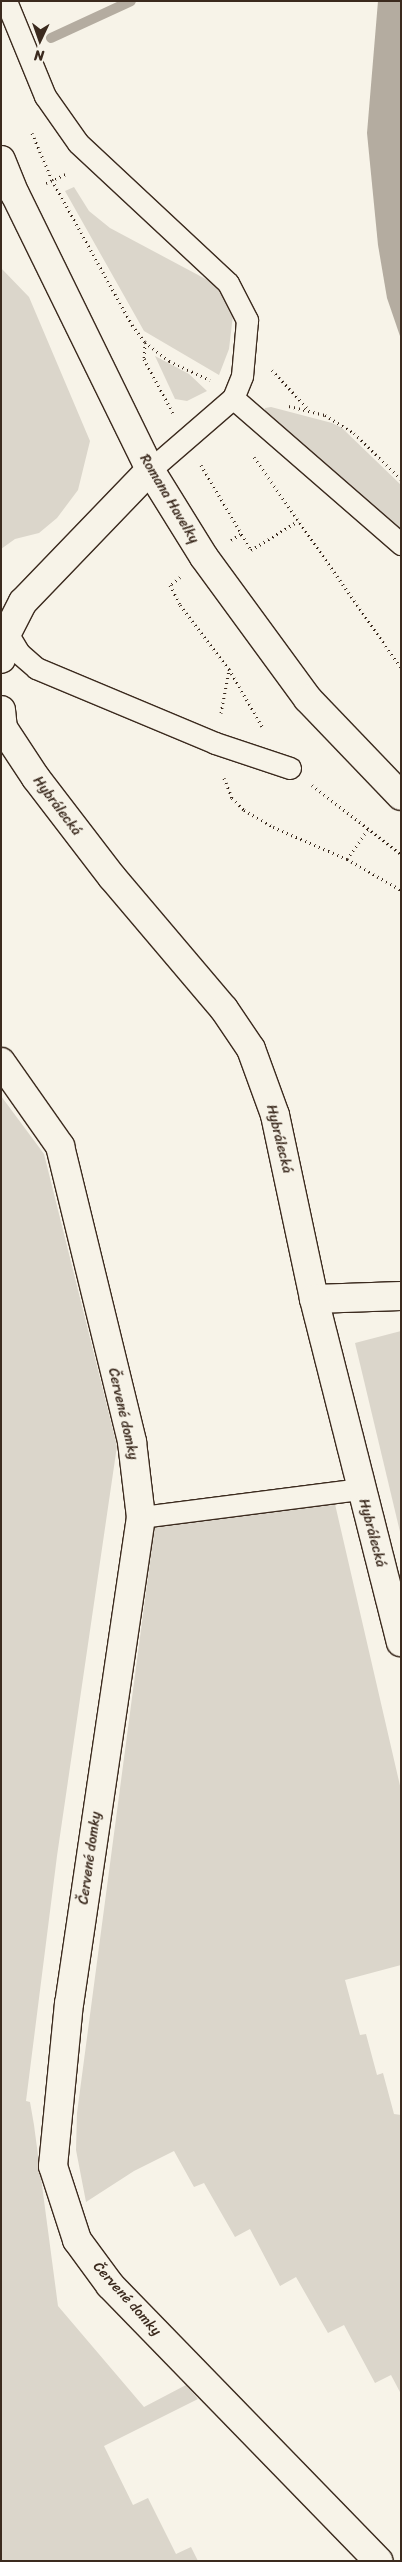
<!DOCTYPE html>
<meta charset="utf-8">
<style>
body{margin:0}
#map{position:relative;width:402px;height:2562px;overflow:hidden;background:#f7f3e8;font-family:Sriracha,sans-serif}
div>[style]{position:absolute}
.green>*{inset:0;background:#dbd6cb}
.water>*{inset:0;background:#b4aca0}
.stream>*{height:10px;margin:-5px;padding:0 5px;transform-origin:5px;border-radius:5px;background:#b4aca0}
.path>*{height:3px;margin-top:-1.5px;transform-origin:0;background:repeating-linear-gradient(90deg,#3b2a1e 0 1px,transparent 0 5px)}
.roads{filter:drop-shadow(1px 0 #3b2a1e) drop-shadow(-1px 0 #3b2a1e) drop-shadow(0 1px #3b2a1e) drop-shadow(0 -1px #3b2a1e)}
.lane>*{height:21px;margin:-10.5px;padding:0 10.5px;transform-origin:10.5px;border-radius:10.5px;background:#f7f3e8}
.street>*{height:28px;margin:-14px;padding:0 14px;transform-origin:14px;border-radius:14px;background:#f7f3e8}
.secondary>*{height:28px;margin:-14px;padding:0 14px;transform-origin:14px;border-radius:14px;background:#f7f3e8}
span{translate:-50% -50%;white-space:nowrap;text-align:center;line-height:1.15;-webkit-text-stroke:5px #f7f3e8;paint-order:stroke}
.street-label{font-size:14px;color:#3b2a1e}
.frame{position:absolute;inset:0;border:2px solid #3b2a1e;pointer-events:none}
.north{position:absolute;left:15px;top:15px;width:50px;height:50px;-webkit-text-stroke:4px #f7f3e8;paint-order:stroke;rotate:183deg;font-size:14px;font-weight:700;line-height:20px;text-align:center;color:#3b2a1e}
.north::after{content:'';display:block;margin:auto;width:18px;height:22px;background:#3b2a1e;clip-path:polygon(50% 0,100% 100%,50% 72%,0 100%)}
</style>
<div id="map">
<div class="green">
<div style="clip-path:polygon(74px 187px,89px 211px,110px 228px,215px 284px,233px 315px,229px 349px,219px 375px,144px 331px,65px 191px)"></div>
<div style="clip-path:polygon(1px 268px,29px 297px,90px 441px,78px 490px,57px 518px,39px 533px,15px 539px,1px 549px)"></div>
<div style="clip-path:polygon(155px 356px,189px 374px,207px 391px,187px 401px,175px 399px)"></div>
<div style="clip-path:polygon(271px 407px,332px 423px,342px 428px,401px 485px,401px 532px,264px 413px,265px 408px)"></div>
<div style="clip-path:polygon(1px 1096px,44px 1154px,117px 1446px,57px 1856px,26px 2101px,30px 2102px,34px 2125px,58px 2306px,144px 2407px,186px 2385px,198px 2399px,104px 2446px,133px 2505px,148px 2498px,176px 2554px,191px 2547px,198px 2561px,1px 2561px)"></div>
<div style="clip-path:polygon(401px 1331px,401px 1536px,355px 1343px)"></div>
<div style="clip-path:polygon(335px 1504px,401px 1790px,401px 1965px,345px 1980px,360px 2035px,366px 2034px,377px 2075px,383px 2073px,394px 2114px,401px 2115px,401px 2394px,391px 2375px,375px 2383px,344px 2325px,328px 2333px,296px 2277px,280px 2286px,250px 2229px,235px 2237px,204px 2183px,194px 2187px,174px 2151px,134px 2171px,86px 2202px,76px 2150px,77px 2113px,155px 1524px)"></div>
</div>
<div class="water">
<div style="clip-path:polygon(378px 1px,401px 1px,401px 339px,387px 298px,378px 245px,367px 133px)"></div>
</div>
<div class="stream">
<div style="left:51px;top:38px;width:88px;rotate:-24.8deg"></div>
</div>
<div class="path">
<div style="left:32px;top:133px;width:51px;rotate:66.9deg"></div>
<div style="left:52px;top:180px;width:166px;rotate:61.1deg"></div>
<div style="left:132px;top:325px;width:21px;rotate:53deg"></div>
<div style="left:145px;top:342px;width:31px;rotate:38deg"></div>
<div style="left:169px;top:361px;width:45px;rotate:24.9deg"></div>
<div style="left:46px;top:183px;width:24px;rotate:-24deg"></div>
<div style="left:145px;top:342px;width:17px;rotate:93deg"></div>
<div style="left:144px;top:359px;width:61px;rotate:61.8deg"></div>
<div style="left:272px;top:370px;width:54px;rotate:47.2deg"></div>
<div style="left:289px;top:406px;width:37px;rotate:14deg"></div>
<div style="left:325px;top:415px;width:34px;rotate:32deg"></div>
<div style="left:354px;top:433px;width:66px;rotate:44.4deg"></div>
<div style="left:254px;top:457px;width:257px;rotate:55.1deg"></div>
<div style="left:201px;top:465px;width:99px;rotate:59.5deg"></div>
<div style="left:251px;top:550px;width:55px;rotate:-31.7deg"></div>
<div style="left:231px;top:540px;width:12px;rotate:-31deg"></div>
<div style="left:180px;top:577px;width:13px;rotate:141deg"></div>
<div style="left:170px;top:585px;width:22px;rotate:63deg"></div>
<div style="left:180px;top:605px;width:81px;rotate:52.6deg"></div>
<div style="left:229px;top:669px;width:68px;rotate:60deg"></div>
<div style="left:221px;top:713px;width:44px;rotate:-79.5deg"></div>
<div style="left:224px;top:778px;width:22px;rotate:68deg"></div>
<div style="left:232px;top:798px;width:17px;rotate:45deg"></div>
<div style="left:244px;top:810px;width:34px;rotate:30deg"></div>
<div style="left:273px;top:827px;width:81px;rotate:23.4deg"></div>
<div style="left:347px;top:859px;width:62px;rotate:29.9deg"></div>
<div style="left:312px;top:785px;width:113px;rotate:37.8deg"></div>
<div style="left:347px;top:859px;width:38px;rotate:-55deg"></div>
</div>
<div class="roads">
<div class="lane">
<div style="left:6px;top:1px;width:103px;rotate:67.7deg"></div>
<div style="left:45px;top:96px;width:57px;rotate:54.9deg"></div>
<div style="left:78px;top:143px;width:205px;rotate:43deg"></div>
<div style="left:228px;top:283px;width:42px;rotate:62.8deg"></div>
<div style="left:247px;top:320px;width:56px;rotate:95.1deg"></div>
<div style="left:242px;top:376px;width:24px;rotate:112deg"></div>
<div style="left:233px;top:398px;width:110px;rotate:139.1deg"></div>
<div style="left:233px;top:398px;width:223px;rotate:41deg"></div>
<div style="left:7px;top:633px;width:23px;rotate:59deg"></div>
<div style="left:19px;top:653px;width:23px;rotate:41deg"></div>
<div style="left:36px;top:668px;width:194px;rotate:22.7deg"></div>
<div style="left:215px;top:743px;width:79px;rotate:18.4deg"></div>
<div style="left:141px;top:1517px;width:221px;rotate:-7.3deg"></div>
</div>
<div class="street">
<div style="left:1px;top:1062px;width:103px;rotate:54.9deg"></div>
<div style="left:60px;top:1146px;width:305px;rotate:76.3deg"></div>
<div style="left:132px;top:1442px;width:76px;rotate:83.2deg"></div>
<div style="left:141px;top:1517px;width:491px;rotate:98.4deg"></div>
<div style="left:69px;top:2003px;width:164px;rotate:95.6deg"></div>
<div style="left:53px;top:2166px;width:78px;rotate:72deg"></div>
<div style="left:77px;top:2240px;width:56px;rotate:53.7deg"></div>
<div style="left:110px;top:2285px;width:385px;rotate:45.8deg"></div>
<div style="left:314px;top:1299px;width:87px;rotate:-2deg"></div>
</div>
<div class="secondary">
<div style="left:1px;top:160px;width:37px;rotate:68deg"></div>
<div style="left:15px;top:194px;width:307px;rotate:63.9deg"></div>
<div style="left:150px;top:470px;width:102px;rotate:58.2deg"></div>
<div style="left:204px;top:557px;width:176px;rotate:53.8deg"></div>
<div style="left:308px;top:699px;width:134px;rotate:46.2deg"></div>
<div style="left:1px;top:659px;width:27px;rotate:-77deg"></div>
<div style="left:7px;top:633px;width:35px;rotate:-63deg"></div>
<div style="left:23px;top:602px;width:183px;rotate:-46.1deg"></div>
<div style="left:1px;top:710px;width:18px;rotate:84deg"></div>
<div style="left:3px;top:728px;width:60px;rotate:56.6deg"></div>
<div style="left:36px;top:778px;width:125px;rotate:52.5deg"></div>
<div style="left:112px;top:877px;width:173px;rotate:49.7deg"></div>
<div style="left:224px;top:1009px;width:48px;rotate:56deg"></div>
<div style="left:251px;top:1049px;width:70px;rotate:70deg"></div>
<div style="left:275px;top:1115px;width:188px;rotate:78deg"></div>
<div style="left:314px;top:1299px;width:354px;rotate:75.8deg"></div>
</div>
</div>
<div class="street-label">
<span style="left:169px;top:499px;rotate:59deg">Romana Havelky</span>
<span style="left:57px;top:806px;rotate:53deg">Hybrálecká</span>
<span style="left:279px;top:1139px;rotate:76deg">Hybrálecká</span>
<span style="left:123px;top:1414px;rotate:77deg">Červené domky</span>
<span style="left:372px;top:1533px;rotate:75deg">Hybrálecká</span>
<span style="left:90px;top:1858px;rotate:-82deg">Červené domky</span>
<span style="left:127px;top:2299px;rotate:48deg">Červené domky</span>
</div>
<div class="frame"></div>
<div class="north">N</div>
</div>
